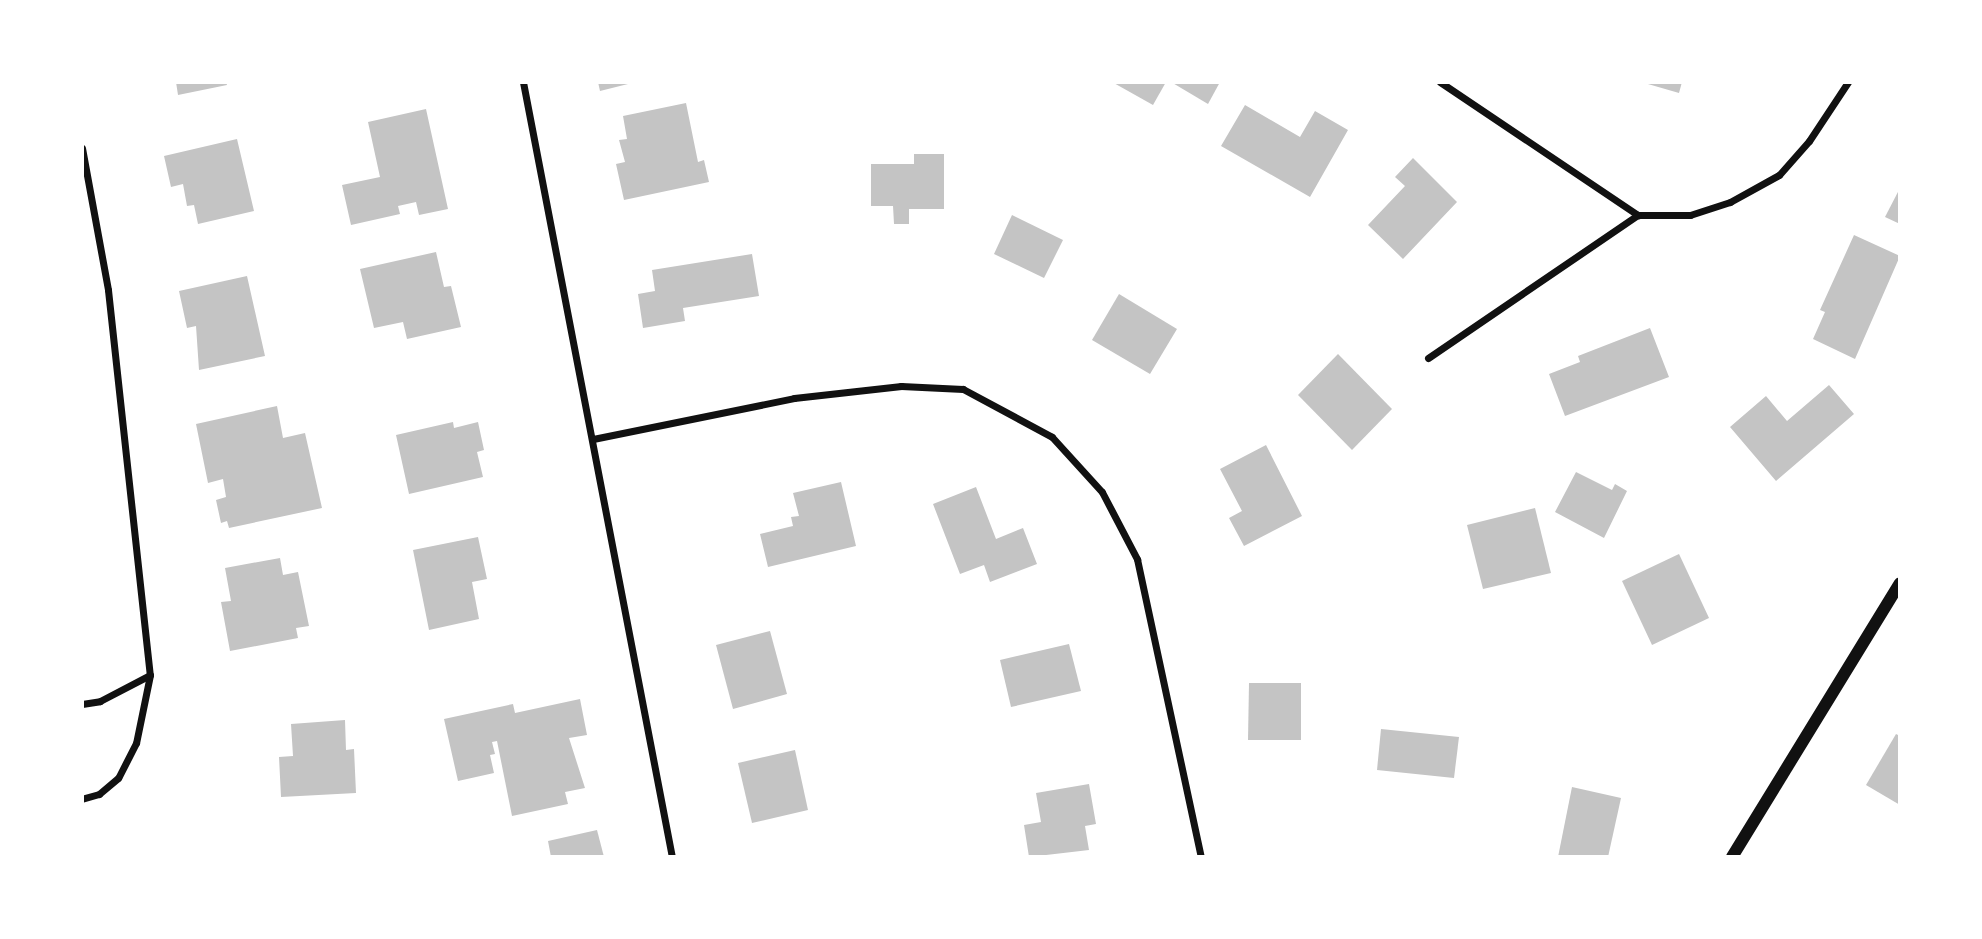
<!DOCTYPE html>
<style>
body{margin:0}
#map{position:relative;width:1982px;height:939px;overflow:hidden;background:#fff;font-family:"DejaVu Sans",sans-serif}
div>[style]{position:absolute}
.building>*{inset:0;background:#c4c4c4}
.minor>*{height:7px;margin:-3.5px;padding:0 3.5px;transform-origin:3.5px;border-radius:3.5px;background:#111}
.tertiary>*{height:12px;margin:-6px;padding:0 6px;transform-origin:6px;border-radius:6px;background:#111}
span{translate:-50% -50%;white-space:nowrap;text-align:center;line-height:1.15;-webkit-text-stroke:5px #fff;paint-order:stroke}
.frame{position:absolute;inset:0;border:84px solid #fff;pointer-events:none}
</style>
<div id="map">
<div class="building">
<div style="clip-path:polygon(176px 82px,226px 82px,227px 85px,178px 95px)"></div>
<div style="clip-path:polygon(598px 82px,632px 82px,632px 83px,600px 91px)"></div>
<div style="clip-path:polygon(1112px 82px,1166px 82px,1153px 105px)"></div>
<div style="clip-path:polygon(1171px 82px,1220px 82px,1208px 104px)"></div>
<div style="clip-path:polygon(1641px 82px,1682px 82px,1679px 93px)"></div>
<div style="clip-path:polygon(686px 103px,698px 162px,704px 160px,709px 182px,624px 200px,616px 164px,625px 162px,619px 140px,627px 139px,623px 116px)"></div>
<div style="clip-path:polygon(1245px 105px,1300px 137px,1315px 111px,1348px 130px,1310px 197px,1221px 146px)"></div>
<div style="clip-path:polygon(426px 109px,448px 209px,419px 215px,416px 202px,398px 206px,400px 214px,351px 225px,342px 185px,380px 177px,368px 122px)"></div>
<div style="clip-path:polygon(237px 139px,254px 211px,198px 224px,194px 205px,187px 206px,183px 184px,171px 187px,164px 156px)"></div>
<div style="clip-path:polygon(914px 154px,944px 154px,944px 209px,909px 209px,909px 224px,894px 224px,893px 206px,871px 206px,871px 164px,914px 164px)"></div>
<div style="clip-path:polygon(1413px 158px,1457px 202px,1403px 259px,1368px 225px,1405px 186px,1395px 177px)"></div>
<div style="clip-path:polygon(1900px 188px,1900px 224px,1885px 217px)"></div>
<div style="clip-path:polygon(1012px 215px,1063px 240px,1044px 278px,994px 254px)"></div>
<div style="clip-path:polygon(1854px 235px,1900px 256px,1855px 359px,1813px 339px,1825px 312px,1820px 310px)"></div>
<div style="clip-path:polygon(436px 252px,444px 287px,451px 286px,461px 327px,407px 339px,403px 322px,374px 328px,360px 269px)"></div>
<div style="clip-path:polygon(752px 254px,759px 296px,683px 308px,685px 321px,643px 328px,638px 294px,655px 291px,652px 270px)"></div>
<div style="clip-path:polygon(247px 276px,265px 356px,199px 370px,196px 326px,187px 328px,179px 291px)"></div>
<div style="clip-path:polygon(1119px 294px,1177px 329px,1150px 374px,1092px 340px)"></div>
<div style="clip-path:polygon(1650px 328px,1669px 377px,1565px 416px,1549px 374px,1580px 362px,1578px 356px)"></div>
<div style="clip-path:polygon(1338px 354px,1392px 409px,1352px 450px,1298px 395px)"></div>
<div style="clip-path:polygon(1829px 385px,1854px 414px,1776px 481px,1730px 427px,1766px 396px,1787px 421px)"></div>
<div style="clip-path:polygon(277px 406px,283px 438px,305px 433px,322px 508px,229px 528px,227px 521px,221px 523px,216px 500px,226px 497px,223px 479px,208px 483px,196px 424px)"></div>
<div style="clip-path:polygon(453px 422px,454px 428px,478px 422px,484px 450px,477px 452px,483px 477px,409px 494px,396px 435px)"></div>
<div style="clip-path:polygon(1266px 445px,1302px 516px,1244px 546px,1229px 518px,1242px 511px,1220px 469px)"></div>
<div style="clip-path:polygon(1576px 472px,1612px 490px,1615px 484px,1627px 491px,1604px 538px,1555px 512px)"></div>
<div style="clip-path:polygon(841px 482px,856px 546px,768px 567px,760px 534px,793px 526px,791px 517px,799px 516px,793px 493px)"></div>
<div style="clip-path:polygon(976px 487px,996px 539px,1023px 528px,1037px 564px,990px 582px,984px 565px,960px 574px,933px 504px)"></div>
<div style="clip-path:polygon(1535px 508px,1551px 573px,1483px 589px,1467px 525px)"></div>
<div style="clip-path:polygon(478px 537px,487px 579px,472px 582px,479px 619px,429px 630px,413px 550px)"></div>
<div style="clip-path:polygon(1679px 554px,1709px 618px,1652px 645px,1622px 581px)"></div>
<div style="clip-path:polygon(280px 558px,283px 575px,298px 572px,309px 626px,296px 628px,298px 638px,230px 651px,221px 602px,231px 601px,225px 568px)"></div>
<div style="clip-path:polygon(770px 631px,787px 694px,733px 709px,716px 645px)"></div>
<div style="clip-path:polygon(1069px 644px,1081px 691px,1011px 707px,1000px 660px)"></div>
<div style="clip-path:polygon(1249px 683px,1301px 683px,1301px 740px,1248px 740px)"></div>
<div style="clip-path:polygon(580px 699px,587px 735px,569px 738px,585px 788px,565px 792px,568px 804px,512px 816px,497px 741px,492px 742px,495px 754px,490px 755px,494px 773px,458px 781px,444px 719px,513px 704px,515px 713px)"></div>
<div style="clip-path:polygon(345px 720px,346px 750px,354px 749px,356px 793px,281px 797px,279px 757px,293px 756px,291px 724px)"></div>
<div style="clip-path:polygon(1381px 729px,1459px 737px,1454px 778px,1377px 770px)"></div>
<div style="clip-path:polygon(1896px 734px,1900px 736px,1900px 805px,1866px 785px)"></div>
<div style="clip-path:polygon(795px 750px,808px 810px,752px 823px,738px 763px)"></div>
<div style="clip-path:polygon(1089px 784px,1096px 824px,1085px 826px,1089px 850px,1029px 857px,1024px 825px,1041px 822px,1036px 793px)"></div>
<div style="clip-path:polygon(1572px 787px,1621px 798px,1608px 857px,1558px 857px)"></div>
<div style="clip-path:polygon(597px 830px,604px 857px,551px 857px,548px 841px)"></div>
</div>
<div class="minor">
<div style="left:523px;top:82px;width:789px;rotate:79.12deg"></div>
<div style="left:1440px;top:82px;width:239px;rotate:33.9deg"></div>
<div style="left:1638px;top:215px;width:52px"></div>
<div style="left:1690px;top:215px;width:42px;rotate:-18deg"></div>
<div style="left:1730px;top:202px;width:56px;rotate:-28.9deg"></div>
<div style="left:1779px;top:175px;width:45px;rotate:-48.6deg"></div>
<div style="left:1809px;top:141px;width:71px;rotate:-56.5deg"></div>
<div style="left:82px;top:148px;width:144px;rotate:79.6deg"></div>
<div style="left:108px;top:290px;width:387px;rotate:83.8deg"></div>
<div style="left:150px;top:675px;width:69px;rotate:101.6deg"></div>
<div style="left:136px;top:743px;width:39px;rotate:117deg"></div>
<div style="left:118px;top:778px;width:25px;rotate:140deg"></div>
<div style="left:99px;top:794px;width:18px;rotate:164deg"></div>
<div style="left:1428px;top:358px;width:254px;rotate:-34.3deg"></div>
<div style="left:593px;top:439px;width:205px;rotate:-11.5deg"></div>
<div style="left:794px;top:398px;width:108px;rotate:-6.4deg"></div>
<div style="left:901px;top:386px;width:62px;rotate:2.8deg"></div>
<div style="left:963px;top:389px;width:101px;rotate:28.3deg"></div>
<div style="left:1052px;top:437px;width:74px;rotate:47.7deg"></div>
<div style="left:1102px;top:492px;width:76px;rotate:62.4deg"></div>
<div style="left:1137px;top:559px;width:305px;rotate:77.9deg"></div>
<div style="left:82px;top:704px;width:18px;rotate:-9deg"></div>
<div style="left:100px;top:701px;width:56px;rotate:-27.5deg"></div>
</div>
<div class="tertiary">
<div style="left:1732px;top:857px;width:321px;rotate:-58.5deg"></div>
</div>
<div class="frame"></div>
</div>
